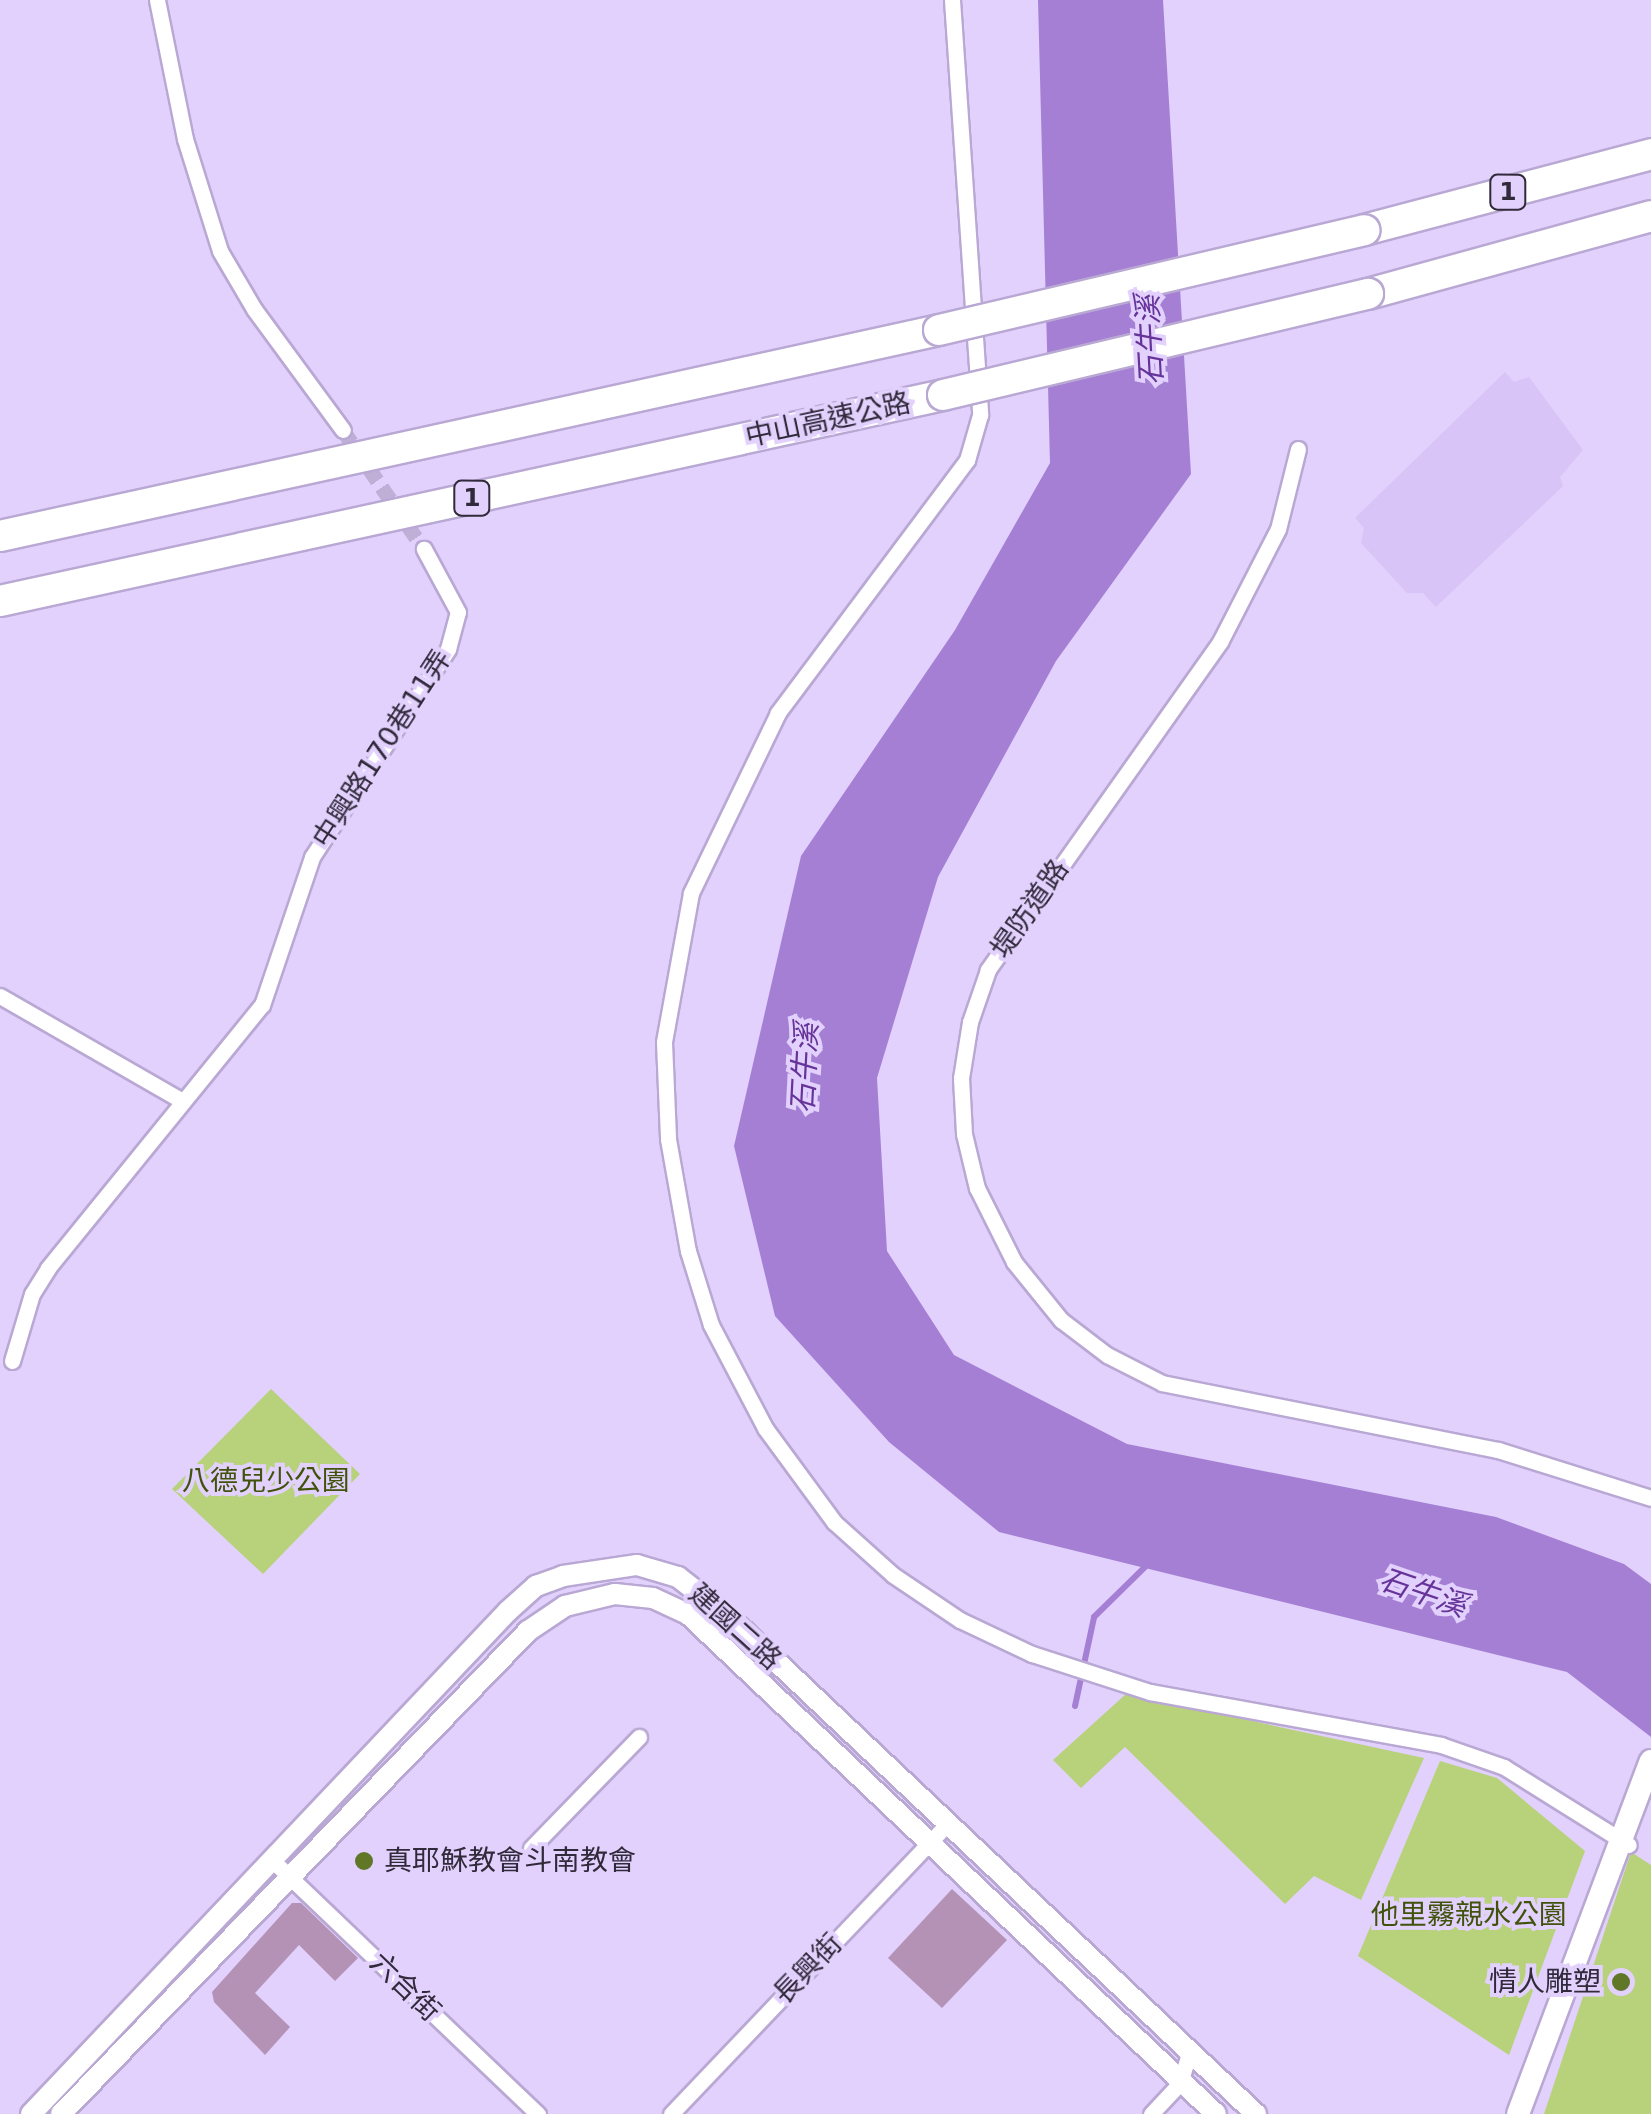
<!DOCTYPE html>
<meta charset="utf-8">
<style>
body{margin:0}
#map{position:relative;width:1651px;height:2114px;overflow:hidden;background:#e2d0fd;font-family:"DejaVu Sans","Noto Sans TC",sans-serif}
div>[style]{position:absolute}
.built>*{inset:0;background:#d9c4f8}
.green>*{inset:0;background:#b7d27a}
.water>*{inset:0;background:#a57fd4}
.stream>*{height:6px;margin:-3px;padding:0 3px;transform-origin:3px;border-radius:3px;background:#a57fd4}
.building>*{inset:0;background:#b392b6}
.minor-tunnel>*{height:15px;margin-top:-7.5px;transform-origin:0;background:repeating-linear-gradient(90deg,#bfafd6 0 15px,transparent 0 23px)}
.roads{filter:drop-shadow(2px 0 #b9a8d3) drop-shadow(-2px 0 #b9a8d3) drop-shadow(0 2px #b9a8d3) drop-shadow(0 -2px #b9a8d3)}
.minor>*{height:15px;margin:-7.5px;padding:0 7.5px;transform-origin:7.5px;border-radius:7.5px;background:#fff}
.tertiary>*{height:20px;margin:-10px;padding:0 10px;transform-origin:10px;border-radius:10px;background:#fff}
.secondary>*{height:22px;margin:-11px;padding:0 11px;transform-origin:11px;border-radius:11px;background:#fff}
.motorway>*{height:30px;margin:-15px;padding:0 15px;transform-origin:15px;border-radius:15px;background:#fff}
.bridges{filter:drop-shadow(2px 0 #b9a8d3) drop-shadow(-2px 0 #b9a8d3) drop-shadow(0 2px #b9a8d3) drop-shadow(0 -2px #b9a8d3)}
.motorway-bridge>*{height:30px;margin:-15px;padding:0 15px;transform-origin:15px;border-radius:15px;background:#fff}
.dots>*{width:28px;height:28px;translate:-50% -50%;box-sizing:border-box;border:5px solid #e2d0fd;border-radius:50%}
span{translate:-50% -50%;white-space:nowrap;text-align:center;line-height:1.15;-webkit-text-stroke:8px #e2d0fd;paint-order:stroke}
.shield-label span{padding:2px 8px;background:#e2d0fd;border:2px solid;border-radius:8px;-webkit-text-stroke-width:0}
.shield-label{font-size:25px;color:#312a3b;font-weight:700}
.street-label{font-size:28px;color:#312a3b}
.park-label{font-size:28px;color:#41530b}
.poi-label{font-size:28px;color:#312a3b}
.left{translate:0 -50%;text-align:left}
.right{translate:-100% -50%;text-align:right}
.water-label{font-size:30px;color:#663499;font-style:italic}
</style>
<div id="map">
<div class="built">
<div style="clip-path:polygon(1505px 372px,1514px 382px,1529px 377px,1583px 450px,1560px 477px,1563px 486px,1436px 607px,1423px 593px,1407px 593px,1361px 543px,1364px 528px,1355px 518px)"></div>
</div>
<div class="green">
<div style="clip-path:polygon(271px 1389px,360px 1474px,263px 1574px,172px 1489px)"></div>
<div style="clip-path:polygon(1126px 1694px,1424px 1758px,1361px 1900px,1314px 1876px,1285px 1904px,1125px 1747px,1081px 1788px,1053px 1760px)"></div>
<div style="clip-path:polygon(1440px 1761px,1497px 1778px,1585px 1851px,1509px 2055px,1358px 1956px)"></div>
<div style="clip-path:polygon(1631px 1852px,1651px 1865px,1651px 2114px,1544px 2114px)"></div>
</div>
<div class="water">
<div style="clip-path:polygon(1038px 0,1163px 0,1191px 474px,1056px 661px,938px 877px,877px 1078px,887px 1251px,954px 1355px,1127px 1444px,1496px 1517px,1624px 1564px,1651px 1584px,1651px 1737px,1567px 1672px,999px 1532px,889px 1442px,775px 1316px,734px 1146px,801px 856px,955px 630px,1050px 463px)"></div>
</div>
<div class="stream">
<div style="left:1075px;top:1706px;width:91px;rotate:-77.9deg"></div>
<div style="left:1094px;top:1617px;width:77px;rotate:-44.5deg"></div>
</div>
<div class="building">
<div style="clip-path:polygon(952px 1889px,1007px 1940px,942px 2008px,888px 1958px)"></div>
<div style="clip-path:polygon(292px 1903px,301px 1903px,358px 1958px,335px 1981px,299px 1945px,255px 1993px,290px 2027px,265px 2055px,214px 2002px,212px 1992px)"></div>
</div>
<div class="minor-tunnel">
<div style="left:343px;top:430px;width:144px;rotate:55.8deg"></div>
</div>
<div class="roads">
<div class="minor">
<div style="left:157px;top:0;width:142px;rotate:78.6deg"></div>
<div style="left:185px;top:139px;width:117px;rotate:72.6deg"></div>
<div style="left:220px;top:251px;width:67px;rotate:59.6deg"></div>
<div style="left:254px;top:309px;width:150px;rotate:53.7deg"></div>
<div style="left:952px;top:0;width:416px;rotate:86.1deg"></div>
<div style="left:980px;top:415px;width:47px;rotate:106.1deg"></div>
<div style="left:967px;top:460px;width:316px;rotate:126.8deg"></div>
<div style="left:778px;top:713px;width:200px;rotate:115.8deg"></div>
<div style="left:691px;top:893px;width:151px;rotate:100.3deg"></div>
<div style="left:664px;top:1042px;width:97px;rotate:87.6deg"></div>
<div style="left:668px;top:1139px;width:114px;rotate:79.9deg"></div>
<div style="left:688px;top:1251px;width:77px;rotate:72.7deg"></div>
<div style="left:711px;top:1325px;width:116px;rotate:62.3deg"></div>
<div style="left:765px;top:1428px;width:117px;rotate:53.7deg"></div>
<div style="left:834px;top:1522px;width:79px;rotate:41.9deg"></div>
<div style="left:893px;top:1575px;width:81px;rotate:33.9deg"></div>
<div style="left:960px;top:1620px;width:80px;rotate:25.3deg"></div>
<div style="left:1032px;top:1654px;width:124px;rotate:17.9deg"></div>
<div style="left:1150px;top:1692px;width:296px;rotate:10.3deg"></div>
<div style="left:1441px;top:1745px;width:67px;rotate:19.2deg"></div>
<div style="left:1504px;top:1767px;width:147px;rotate:32deg"></div>
<div style="left:1298px;top:449px;width:82px;rotate:104deg"></div>
<div style="left:1278px;top:529px;width:127px;rotate:117.2deg"></div>
<div style="left:1220px;top:642px;width:402px;rotate:125.3deg"></div>
<div style="left:988px;top:970px;width:55px;rotate:109.1deg"></div>
<div style="left:970px;top:1022px;width:57px;rotate:99.1deg"></div>
<div style="left:961px;top:1078px;width:56px;rotate:86.9deg"></div>
<div style="left:964px;top:1134px;width:56px;rotate:76.5deg"></div>
<div style="left:977px;top:1188px;width:83px;rotate:63.4deg"></div>
<div style="left:1014px;top:1262px;width:75px;rotate:51deg"></div>
<div style="left:1061px;top:1320px;width:58px;rotate:37.3deg"></div>
<div style="left:1107px;top:1355px;width:62px;rotate:27deg"></div>
<div style="left:1162px;top:1383px;width:343px;rotate:11.3deg"></div>
<div style="left:1498px;top:1450px;width:160px;rotate:17.4deg"></div>
<div style="left:0;top:996px;width:209px;rotate:29.9deg"></div>
<div style="left:12px;top:1361px;width:70px;rotate:-73.4deg"></div>
<div style="left:32px;top:1294px;width:31px;rotate:-58deg"></div>
<div style="left:48px;top:1268px;width:339px;rotate:-50.9deg"></div>
<div style="left:262px;top:1005px;width:156px;rotate:-71.3deg"></div>
<div style="left:312px;top:857px;width:249px;rotate:-56.8deg"></div>
<div style="left:448px;top:649px;width:38px;rotate:-75deg"></div>
<div style="left:458px;top:612px;width:72px;rotate:-118.4deg"></div>
<div style="left:531px;top:1848px;width:155px;rotate:-45.8deg"></div>
<div style="left:272px;top:1860px;width:368px;rotate:43.7deg"></div>
<div style="left:671px;top:2114px;width:399px;rotate:-46.4deg"></div>
<div style="left:1151px;top:2114px;width:42px;rotate:-46.9deg"></div>
<div style="left:1180px;top:2083px;width:30px;rotate:-73deg"></div>
</div>
<div class="tertiary">
<div style="left:31px;top:2114px;width:693px;rotate:-46.52deg"></div>
<div style="left:508px;top:1611px;width:38px;rotate:-42deg"></div>
<div style="left:536px;top:1586px;width:29px;rotate:-20deg"></div>
<div style="left:563px;top:1576px;width:75px;rotate:-8.5deg"></div>
<div style="left:637px;top:1565px;width:43px;rotate:16.3deg"></div>
<div style="left:678px;top:1577px;width:63px;rotate:38deg"></div>
<div style="left:728px;top:1616px;width:726px;rotate:43.33deg"></div>
<div style="left:61px;top:2114px;width:672px;rotate:-45.96deg"></div>
<div style="left:528px;top:1631px;width:45px;rotate:-34deg"></div>
<div style="left:565px;top:1606px;width:51px;rotate:-13.5deg"></div>
<div style="left:615px;top:1594px;width:38px;rotate:6deg"></div>
<div style="left:653px;top:1598px;width:38px;rotate:25deg"></div>
<div style="left:688px;top:1614px;width:727px;rotate:43.44deg"></div>
</div>
<div class="secondary">
<div style="left:1518px;top:2114px;width:377px;rotate:-69.4deg"></div>
</div>
<div class="motorway">
<div style="left:1364px;top:230px;width:297px;rotate:-14.8deg"></div>
<div style="left:1368px;top:294px;width:294px;rotate:-15.4deg"></div>
<div style="left:0;top:536px;width:961px;rotate:-12.37deg"></div>
<div style="left:0;top:601px;width:965px;rotate:-12.32deg"></div>
</div>
</div>
<div class="bridges">
<div class="motorway-bridge">
<div style="left:939px;top:330px;width:437px;rotate:-13.2deg"></div>
<div style="left:943px;top:395px;width:437px;rotate:-13.4deg"></div>
</div>
</div>
<div class="dots">
<div style="left:364px;top:1861px;background:#617728"></div>
<div style="left:1621px;top:1982px;background:#617728"></div>
</div>
<div class="shield-label">
<span style="left:1508px;top:192px">1</span>
<span style="left:472px;top:498px">1</span>
</div>
<div class="street-label">
<span style="left:828px;top:420px;rotate:-12deg">中山高速公路</span>
<span style="left:382px;top:749px;rotate:-57deg">中興路170巷11弄</span>
<span style="left:1030px;top:909px;rotate:-55deg">堤防道路</span>
<span style="left:735px;top:1627px;rotate:42deg">建國二路</span>
<span style="left:808px;top:1969px;rotate:-46deg">長興街</span>
<span style="left:405px;top:1987px;rotate:44deg">六合街</span>
</div>
<div class="park-label">
<span style="left:266px;top:1481px">八德兒少公園</span>
<span style="left:1469px;top:1915px">他里霧親水公園</span>
</div>
<div class="poi-label">
<span class="left" style="left:384px;top:1861px">真耶穌教會斗南教會</span>
<span class="right" style="left:1601px;top:1982px">情人雕塑</span>
</div>
<div class="water-label">
<span style="left:1150px;top:340px;rotate:-93deg">石牛溪</span>
<span style="left:805px;top:1068px;rotate:-87deg">石牛溪</span>
<span style="left:1423px;top:1593px;rotate:19deg">石牛溪</span>
</div>
</div>
